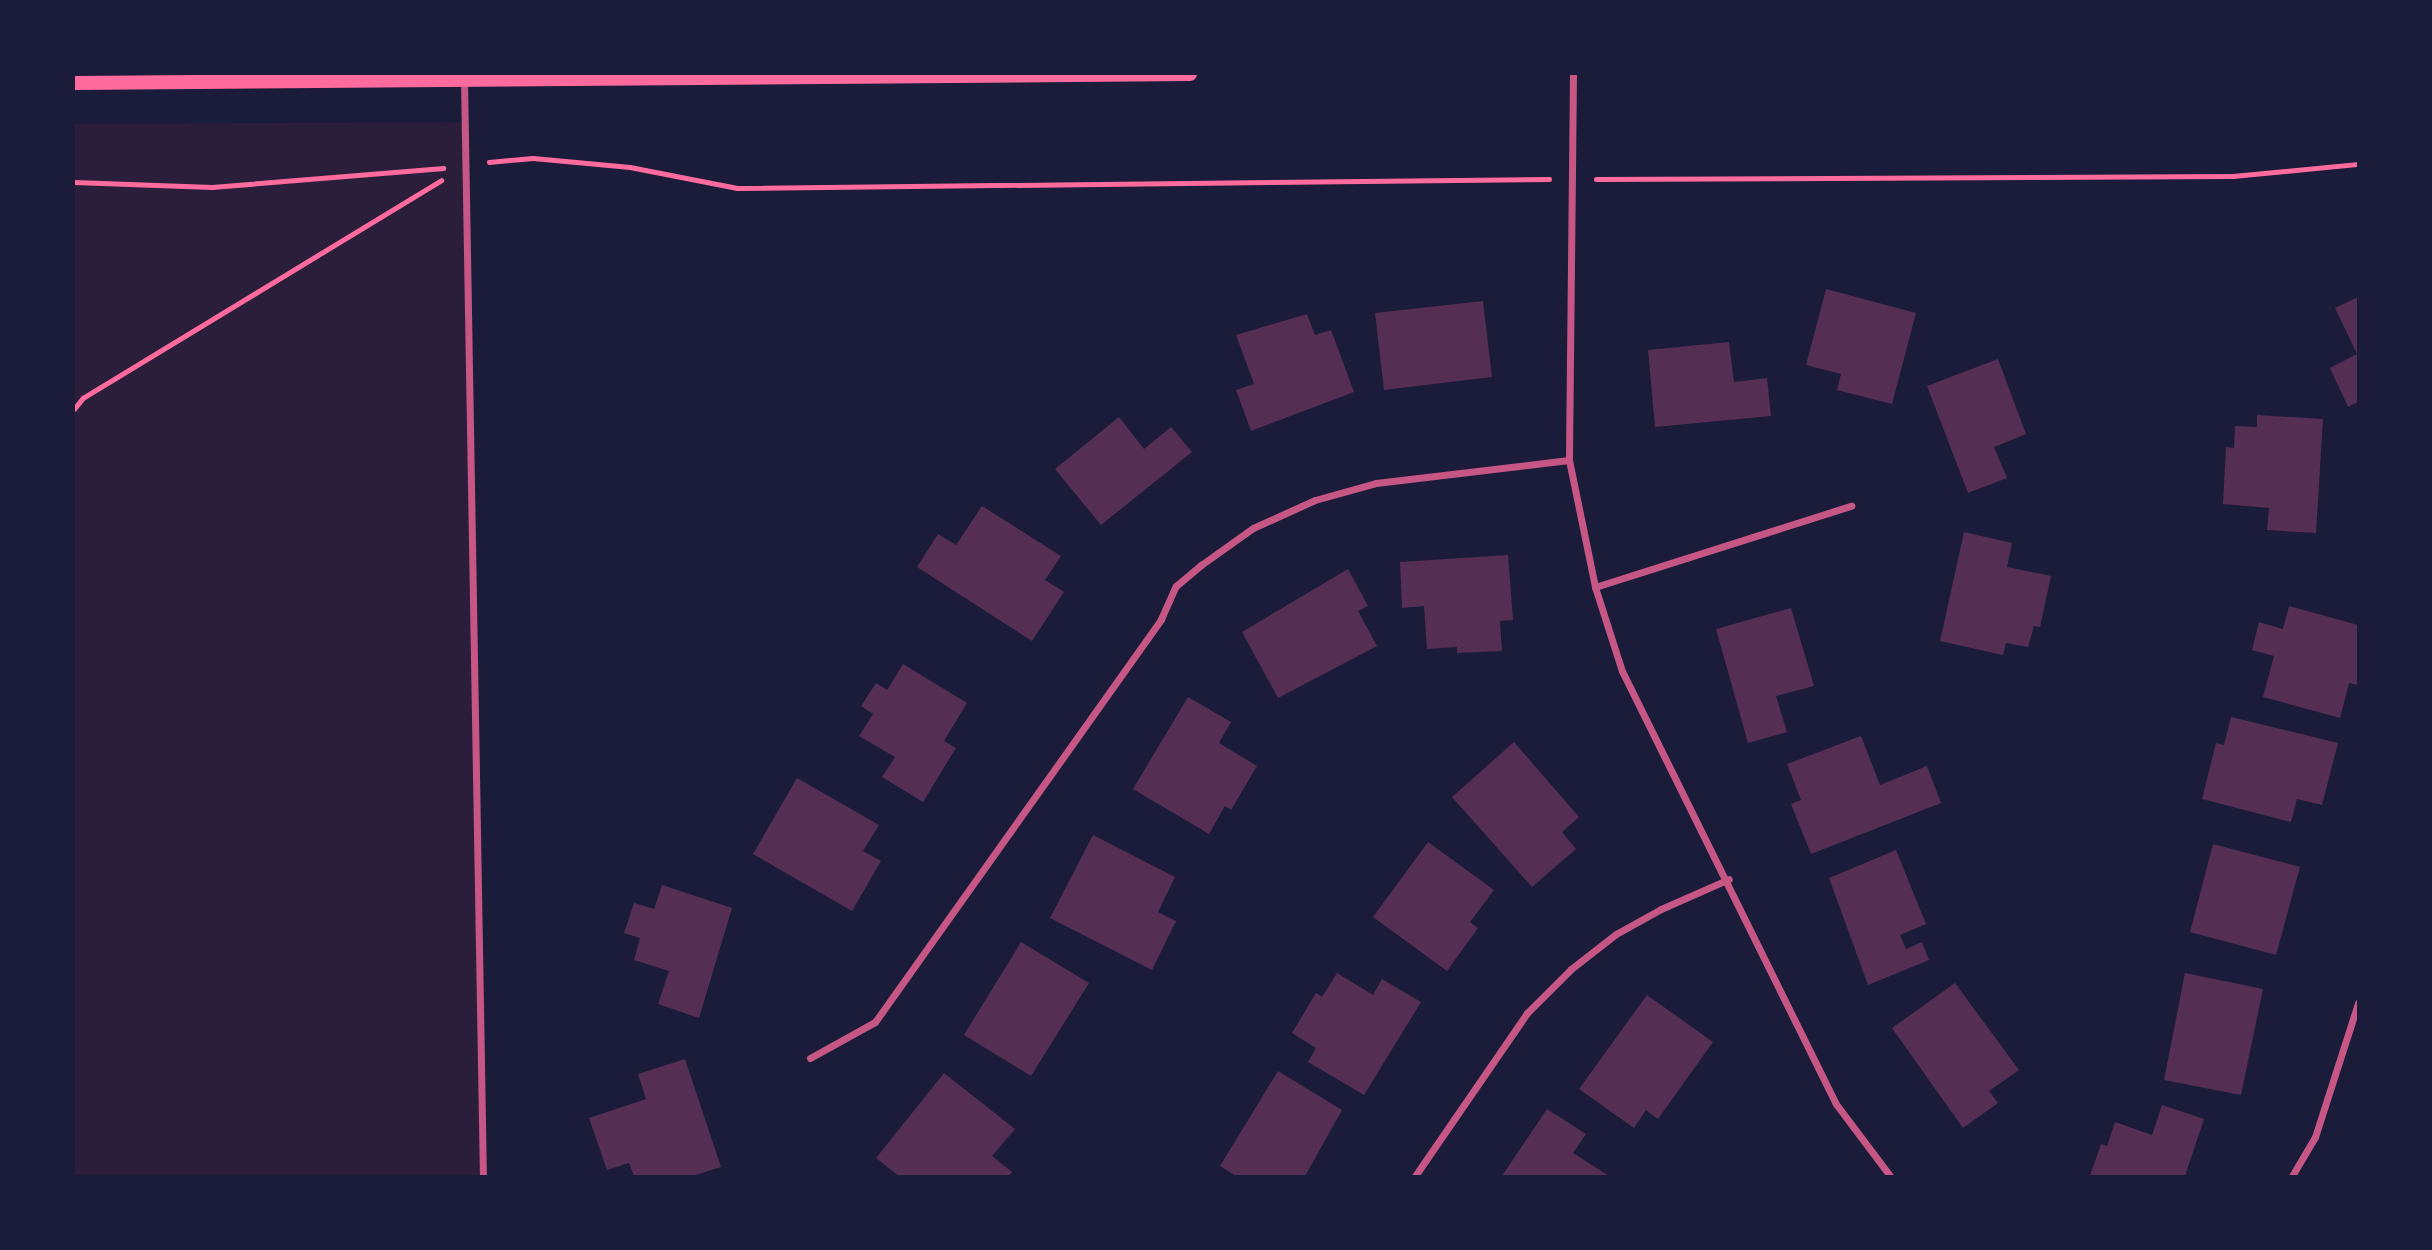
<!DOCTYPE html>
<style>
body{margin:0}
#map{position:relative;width:2432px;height:1250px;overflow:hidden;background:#1b1b3a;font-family:Quicksand,sans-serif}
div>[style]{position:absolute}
.green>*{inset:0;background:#2a1e3b}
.building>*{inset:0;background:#542f53}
.path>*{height:4.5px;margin:-2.25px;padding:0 2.25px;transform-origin:2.25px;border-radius:2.25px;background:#ff6b9d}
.minor>*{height:7px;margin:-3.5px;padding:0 3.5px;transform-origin:3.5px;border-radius:3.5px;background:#c65784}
.secondary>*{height:14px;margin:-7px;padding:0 7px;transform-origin:7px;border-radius:7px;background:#ff6b9d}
span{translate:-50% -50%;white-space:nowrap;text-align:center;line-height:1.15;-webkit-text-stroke:7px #1b1b3a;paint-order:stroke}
.frame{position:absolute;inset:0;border:75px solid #1b1b3a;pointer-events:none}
</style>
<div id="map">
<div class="green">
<div style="clip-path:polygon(465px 122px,480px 1176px,74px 1176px,74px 124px)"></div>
</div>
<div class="building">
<div style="clip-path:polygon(1826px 289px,1916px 313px,1892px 404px,1837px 390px,1841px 374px,1806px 365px)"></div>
<div style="clip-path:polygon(2358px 297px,2358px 402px,2348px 407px,2330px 368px,2357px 354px,2335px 308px)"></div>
<div style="clip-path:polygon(1483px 301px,1492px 377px,1384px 390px,1375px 313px)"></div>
<div style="clip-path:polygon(1307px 314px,1315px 335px,1331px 330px,1354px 392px,1251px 431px,1236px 390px,1254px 384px,1236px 335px)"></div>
<div style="clip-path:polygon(1729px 342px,1734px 382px,1767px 378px,1771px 416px,1655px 427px,1648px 350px)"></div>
<div style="clip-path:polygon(1998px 359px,2026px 434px,1994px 447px,2007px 478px,1968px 493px,1927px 386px)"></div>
<div style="clip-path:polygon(2257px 415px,2323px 419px,2316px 533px,2267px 530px,2269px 508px,2223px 504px,2226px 447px,2234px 448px,2235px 426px,2257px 427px)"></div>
<div style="clip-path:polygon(1119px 417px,1144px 449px,1171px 427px,1192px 452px,1101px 525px,1055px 469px)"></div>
<div style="clip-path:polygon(982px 506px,1061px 556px,1045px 580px,1064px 592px,1032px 641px,917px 567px,938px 534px,956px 545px)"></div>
<div style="clip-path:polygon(1964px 532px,2012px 543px,2007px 567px,2051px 576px,2040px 627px,2034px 626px,2028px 647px,2006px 643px,2003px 655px,1940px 641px)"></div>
<div style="clip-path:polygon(1508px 555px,1513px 620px,1500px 621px,1502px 651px,1457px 653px,1457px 647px,1427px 649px,1424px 606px,1402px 608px,1400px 562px)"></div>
<div style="clip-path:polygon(1348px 569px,1368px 606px,1358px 611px,1377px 646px,1278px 698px,1242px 632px)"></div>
<div style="clip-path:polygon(2289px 606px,2358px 625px,2358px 685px,2349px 683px,2340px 718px,2263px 697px,2274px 656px,2252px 650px,2259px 622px,2283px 629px)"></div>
<div style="clip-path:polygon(1791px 608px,1814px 686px,1776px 696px,1787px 732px,1748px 743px,1716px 629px)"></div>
<div style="clip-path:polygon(903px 664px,967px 703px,944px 741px,956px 748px,923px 802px,882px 777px,895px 757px,859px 736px,873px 714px,861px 706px,876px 683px,887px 690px)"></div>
<div style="clip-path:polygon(1188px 697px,1231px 722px,1219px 743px,1257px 766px,1231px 810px,1225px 806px,1209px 834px,1133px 789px)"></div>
<div style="clip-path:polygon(2231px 717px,2338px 743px,2322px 805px,2297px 799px,2291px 822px,2202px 799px,2216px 743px,2224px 745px)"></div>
<div style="clip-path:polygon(1861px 736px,1880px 785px,1927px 766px,1941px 803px,1811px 854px,1791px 804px,1801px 800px,1787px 764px)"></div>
<div style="clip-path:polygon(1514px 742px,1579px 817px,1562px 832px,1576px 849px,1532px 887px,1452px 797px)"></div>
<div style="clip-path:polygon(797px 778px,879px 825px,863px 851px,881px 861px,852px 911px,753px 854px)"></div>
<div style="clip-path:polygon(1093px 835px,1175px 877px,1158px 912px,1176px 921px,1152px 970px,1050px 918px)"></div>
<div style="clip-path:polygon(1428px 842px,1494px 890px,1470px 922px,1478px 928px,1447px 971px,1373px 917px)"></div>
<div style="clip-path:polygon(2213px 844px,2300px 867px,2276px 955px,2190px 932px)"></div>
<div style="clip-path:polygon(1896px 850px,1926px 924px,1900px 935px,1906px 949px,1922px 942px,1929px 960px,1868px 985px,1829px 878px)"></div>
<div style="clip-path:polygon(662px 885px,732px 908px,699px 1018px,658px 1004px,669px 971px,634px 960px,640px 938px,624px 933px,634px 903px,654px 909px)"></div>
<div style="clip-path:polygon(1021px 942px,1089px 983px,1031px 1076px,964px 1035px)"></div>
<div style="clip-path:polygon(1337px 973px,1373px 995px,1382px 979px,1421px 1002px,1364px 1095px,1308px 1062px,1316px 1048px,1292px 1033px,1316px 993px,1322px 997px)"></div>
<div style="clip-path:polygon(2185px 973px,2263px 989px,2241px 1095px,2164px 1080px)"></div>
<div style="clip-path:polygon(1955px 983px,2019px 1070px,1989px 1091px,1998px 1103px,1963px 1128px,1892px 1028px)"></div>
<div style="clip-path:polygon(1647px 995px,1713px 1042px,1658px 1119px,1646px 1110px,1634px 1128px,1579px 1089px)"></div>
<div style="clip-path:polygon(685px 1059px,721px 1167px,692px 1176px,634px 1176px,629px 1163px,607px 1170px,589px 1118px,646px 1099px,638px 1074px)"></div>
<div style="clip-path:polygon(1278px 1071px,1342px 1110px,1305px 1176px,1236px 1176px,1220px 1166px)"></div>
<div style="clip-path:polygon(944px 1073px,1015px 1129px,992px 1156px,1012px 1172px,1009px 1176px,899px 1176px,876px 1158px)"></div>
<div style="clip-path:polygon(2162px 1105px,2204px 1119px,2185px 1176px,2090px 1176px,2101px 1144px,2107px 1146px,2115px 1122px,2152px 1135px)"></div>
<div style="clip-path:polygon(1547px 1109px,1586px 1134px,1573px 1153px,1609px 1176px,1502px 1176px)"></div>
</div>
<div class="path">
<div style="left:489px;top:162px;width:44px;rotate:-5.2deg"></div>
<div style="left:533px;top:158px;width:97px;rotate:5.3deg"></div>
<div style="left:630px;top:167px;width:109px;rotate:11.1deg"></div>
<div style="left:737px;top:188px;width:812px;rotate:-0.64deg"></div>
<div style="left:1596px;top:179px;width:637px;rotate:-0.27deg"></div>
<div style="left:2233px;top:176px;width:126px;rotate:-5.5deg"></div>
<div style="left:74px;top:182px;width:138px;rotate:2.1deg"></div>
<div style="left:212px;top:187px;width:232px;rotate:-4.7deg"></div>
<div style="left:74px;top:409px;width:14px;rotate:-51deg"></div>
<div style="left:83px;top:398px;width:419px;rotate:-31.3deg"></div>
</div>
<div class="minor">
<div style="left:1573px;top:74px;width:386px;rotate:90.6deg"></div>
<div style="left:1569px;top:460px;width:130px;rotate:78.4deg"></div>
<div style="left:1595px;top:587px;width:88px;rotate:72.2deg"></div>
<div style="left:1622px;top:671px;width:483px;rotate:63.7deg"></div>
<div style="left:1836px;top:1104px;width:90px;rotate:53.1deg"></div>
<div style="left:464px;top:80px;width:1096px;rotate:89.01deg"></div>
<div style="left:1595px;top:587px;width:269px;rotate:-17.6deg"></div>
<div style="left:810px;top:1058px;width:74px;rotate:-29deg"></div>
<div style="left:875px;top:1022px;width:494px;rotate:-54.6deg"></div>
<div style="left:1161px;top:619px;width:36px;rotate:-66deg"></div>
<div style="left:1176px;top:586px;width:33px;rotate:-40deg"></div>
<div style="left:1201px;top:565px;width:64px;rotate:-35.4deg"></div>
<div style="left:1253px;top:528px;width:68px;rotate:-24.3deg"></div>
<div style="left:1315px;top:500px;width:63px;rotate:-15.6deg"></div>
<div style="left:1376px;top:483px;width:194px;rotate:-6.8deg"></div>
<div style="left:1415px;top:1176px;width:198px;rotate:-55.5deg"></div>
<div style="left:1527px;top:1013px;width:62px;rotate:-45deg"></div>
<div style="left:1571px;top:969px;width:57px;rotate:-37.9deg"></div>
<div style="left:1616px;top:934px;width:51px;rotate:-29.1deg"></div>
<div style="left:1661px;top:909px;width:74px;rotate:-23.8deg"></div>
<div style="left:2292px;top:1176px;width:45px;rotate:-59.5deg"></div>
<div style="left:2315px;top:1137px;width:141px;rotate:-72.2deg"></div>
</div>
<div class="secondary">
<div style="left:74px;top:83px;width:1116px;rotate:-0.46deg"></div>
</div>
<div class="frame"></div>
</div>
